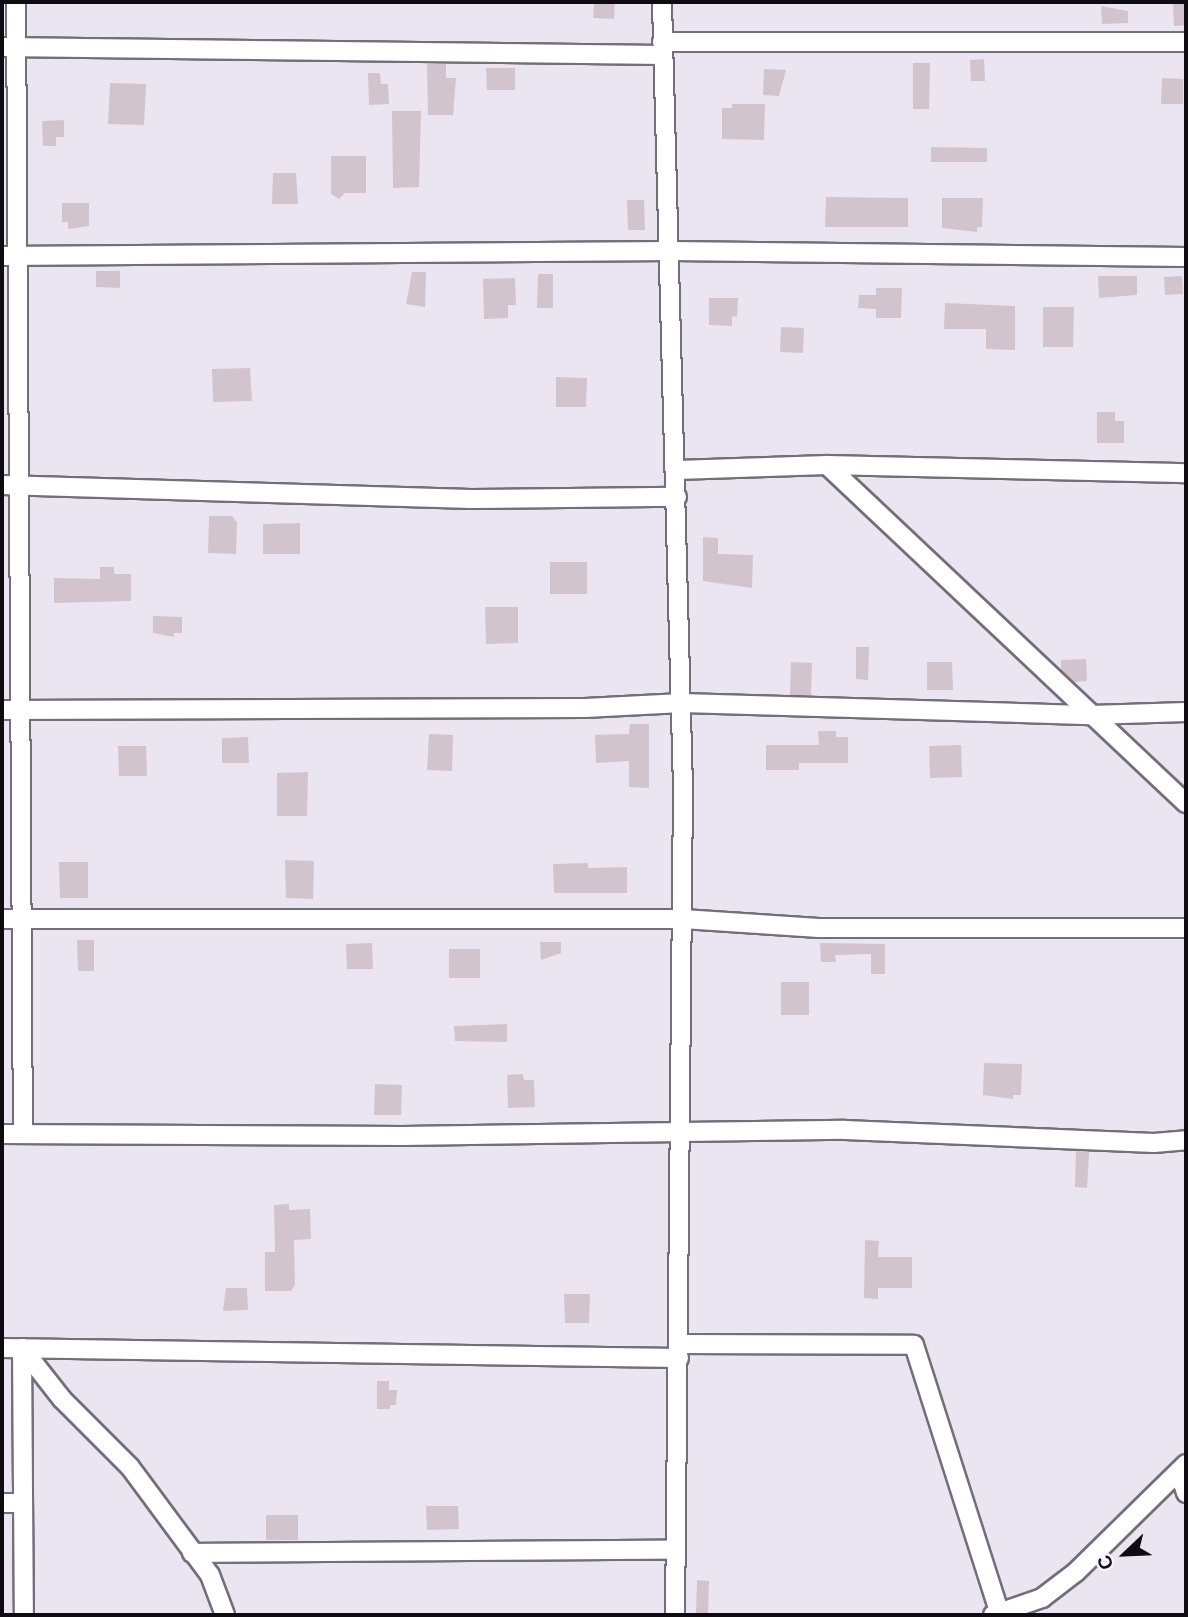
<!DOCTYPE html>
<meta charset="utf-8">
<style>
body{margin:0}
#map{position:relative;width:1188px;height:1617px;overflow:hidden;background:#ebe5f2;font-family:"Work Sans",sans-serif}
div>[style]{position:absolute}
.building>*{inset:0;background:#d1c4cc}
.roads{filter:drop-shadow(2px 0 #736e79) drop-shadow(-2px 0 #736e79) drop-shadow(0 2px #736e79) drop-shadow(0 -2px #736e79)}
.street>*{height:18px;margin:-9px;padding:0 9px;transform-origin:9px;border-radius:9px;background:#fff}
span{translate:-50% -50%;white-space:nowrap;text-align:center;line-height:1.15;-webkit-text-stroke:7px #f8f2ff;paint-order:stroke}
.frame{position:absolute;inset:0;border:4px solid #0e0c11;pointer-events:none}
.north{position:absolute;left:1090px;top:1519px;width:70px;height:70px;-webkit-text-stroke:5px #f8f2ff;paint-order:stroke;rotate:247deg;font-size:19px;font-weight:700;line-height:28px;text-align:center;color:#0e0c11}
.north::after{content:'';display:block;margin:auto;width:24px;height:32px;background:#0e0c11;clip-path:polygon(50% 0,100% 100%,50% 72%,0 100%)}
</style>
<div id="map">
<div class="building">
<div style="clip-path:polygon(594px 2px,615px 2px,614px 19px,593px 18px)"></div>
<div style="clip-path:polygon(1186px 2px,1186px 25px,1174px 26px,1173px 3px)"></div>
<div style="clip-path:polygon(1101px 6px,1128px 11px,1128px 23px,1102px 24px)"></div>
<div style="clip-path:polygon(984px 59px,985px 81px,971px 81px,970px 60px)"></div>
<div style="clip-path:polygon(913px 63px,930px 63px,929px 109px,913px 109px)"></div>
<div style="clip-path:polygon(427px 64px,446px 64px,446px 78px,456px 78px,453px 115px,428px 115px)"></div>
<div style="clip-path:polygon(486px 68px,515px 68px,515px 90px,487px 90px)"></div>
<div style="clip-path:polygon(764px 69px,786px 70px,779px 96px,763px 95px)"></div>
<div style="clip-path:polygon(368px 73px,380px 73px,381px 84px,388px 84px,389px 104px,369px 105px)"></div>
<div style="clip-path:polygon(1162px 78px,1183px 79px,1183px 104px,1161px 104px)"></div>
<div style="clip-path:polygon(110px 83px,146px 84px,144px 125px,108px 124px)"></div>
<div style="clip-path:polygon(732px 104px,765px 104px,764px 140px,722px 139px,722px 108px,732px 108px)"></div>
<div style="clip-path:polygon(392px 111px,421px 111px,419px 187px,393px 188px)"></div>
<div style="clip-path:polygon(64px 120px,64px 137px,56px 137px,56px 146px,43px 146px,42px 121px)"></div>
<div style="clip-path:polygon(931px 147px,987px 148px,987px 162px,931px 162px)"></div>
<div style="clip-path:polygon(331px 156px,366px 156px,366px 193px,345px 193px,339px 199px,331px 194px)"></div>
<div style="clip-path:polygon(273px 173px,296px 173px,298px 204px,272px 204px)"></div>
<div style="clip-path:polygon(826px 197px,908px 198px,908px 227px,825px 227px)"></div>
<div style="clip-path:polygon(942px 198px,983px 198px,982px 227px,977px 227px,977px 232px,942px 228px)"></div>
<div style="clip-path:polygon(627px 200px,644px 200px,645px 230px,628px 230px)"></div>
<div style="clip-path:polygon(62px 203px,89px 203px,89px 226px,68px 229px,68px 222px,62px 222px)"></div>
<div style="clip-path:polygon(96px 271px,120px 271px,120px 288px,96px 287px)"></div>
<div style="clip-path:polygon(412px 272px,426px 272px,425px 307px,406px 304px)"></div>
<div style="clip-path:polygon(538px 274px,553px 274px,553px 308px,537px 308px)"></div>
<div style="clip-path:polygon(1098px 276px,1137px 276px,1137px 295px,1099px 298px)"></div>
<div style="clip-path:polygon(1182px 276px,1183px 294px,1165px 295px,1164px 277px)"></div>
<div style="clip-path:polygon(515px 278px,516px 305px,508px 305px,508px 318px,484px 319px,483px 279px)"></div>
<div style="clip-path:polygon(876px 288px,902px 288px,901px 318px,876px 318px,876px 309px,858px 308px,859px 295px,876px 295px)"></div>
<div style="clip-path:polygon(709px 298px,738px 298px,737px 317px,732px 316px,732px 326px,709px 325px)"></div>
<div style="clip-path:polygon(945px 303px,1015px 306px,1015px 350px,986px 349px,986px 329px,944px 329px)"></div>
<div style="clip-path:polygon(1043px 307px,1074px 307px,1073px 347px,1043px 347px)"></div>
<div style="clip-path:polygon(781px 327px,804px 328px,803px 353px,780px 352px)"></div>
<div style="clip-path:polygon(250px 368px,252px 401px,213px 402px,212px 369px)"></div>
<div style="clip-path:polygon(556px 377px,587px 378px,586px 407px,556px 407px)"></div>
<div style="clip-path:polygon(1097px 412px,1115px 412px,1115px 421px,1124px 421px,1124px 443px,1097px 443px)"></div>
<div style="clip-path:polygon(209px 516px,232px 516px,237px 522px,236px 554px,208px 553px)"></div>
<div style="clip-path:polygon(300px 523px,300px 554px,263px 554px,263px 524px)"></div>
<div style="clip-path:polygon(703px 537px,718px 538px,718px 554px,753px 555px,752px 588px,703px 581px)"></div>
<div style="clip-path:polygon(550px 562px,587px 562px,587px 594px,550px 594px)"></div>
<div style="clip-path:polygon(100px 567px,114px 567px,114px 574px,131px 574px,131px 601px,54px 603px,54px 578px,100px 579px)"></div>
<div style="clip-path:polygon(485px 607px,518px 607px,518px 643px,486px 644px)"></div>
<div style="clip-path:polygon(153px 616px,182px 617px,182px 633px,174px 633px,174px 637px,153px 633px)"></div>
<div style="clip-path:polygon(856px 647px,869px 647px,868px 680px,856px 679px)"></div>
<div style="clip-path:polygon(1086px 659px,1087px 681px,1074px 682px,1061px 670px,1061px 660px)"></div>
<div style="clip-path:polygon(791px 662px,812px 663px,811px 695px,790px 695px)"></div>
<div style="clip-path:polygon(927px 662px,952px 662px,953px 690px,927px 690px)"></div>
<div style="clip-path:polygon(630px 724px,649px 724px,649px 788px,629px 787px,629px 761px,596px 763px,595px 735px,629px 734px)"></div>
<div style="clip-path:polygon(818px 731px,836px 731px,836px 737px,848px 737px,848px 763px,799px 763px,799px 770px,766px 770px,766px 745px,819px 745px)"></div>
<div style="clip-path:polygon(429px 734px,453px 735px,452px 771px,427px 770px)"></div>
<div style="clip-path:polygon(248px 737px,249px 763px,222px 763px,222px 738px)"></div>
<div style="clip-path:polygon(961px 745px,962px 777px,930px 778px,929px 746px)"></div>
<div style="clip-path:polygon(118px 746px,146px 746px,147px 776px,119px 776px)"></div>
<div style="clip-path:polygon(308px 772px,307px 816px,277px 816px,277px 773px)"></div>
<div style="clip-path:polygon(285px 860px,314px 861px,313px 899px,286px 898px)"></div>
<div style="clip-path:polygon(59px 862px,88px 862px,88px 898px,60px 898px)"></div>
<div style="clip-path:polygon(588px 863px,588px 868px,627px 867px,627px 893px,554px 893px,553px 864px)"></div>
<div style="clip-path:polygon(77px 940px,94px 940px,94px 971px,78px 971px)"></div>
<div style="clip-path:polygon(540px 942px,561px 942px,561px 953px,541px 960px)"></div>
<div style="clip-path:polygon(372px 943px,373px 969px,347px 969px,346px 944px)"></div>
<div style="clip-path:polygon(820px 943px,885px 944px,885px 974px,871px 974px,871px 954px,835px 955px,836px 962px,821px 962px)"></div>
<div style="clip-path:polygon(449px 949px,480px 949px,480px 978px,449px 978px)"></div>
<div style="clip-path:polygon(781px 982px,809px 982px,809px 1015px,781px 1015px)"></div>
<div style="clip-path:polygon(507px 1024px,507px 1042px,455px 1041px,454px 1026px)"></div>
<div style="clip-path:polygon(984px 1063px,1022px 1064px,1021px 1095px,1013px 1095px,1013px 1099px,983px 1095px)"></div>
<div style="clip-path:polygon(523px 1074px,524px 1080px,534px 1080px,535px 1107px,508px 1108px,507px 1075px)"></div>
<div style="clip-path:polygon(375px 1084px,402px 1085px,401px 1115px,374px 1115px)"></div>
<div style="clip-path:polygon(1076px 1151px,1089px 1152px,1087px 1188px,1075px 1187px)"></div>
<div style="clip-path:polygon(289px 1204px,289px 1210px,310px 1209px,311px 1239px,294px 1240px,295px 1285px,291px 1291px,265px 1291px,265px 1252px,275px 1252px,274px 1205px)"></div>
<div style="clip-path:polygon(865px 1240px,879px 1241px,878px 1257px,912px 1257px,912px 1288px,878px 1288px,878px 1299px,864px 1298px)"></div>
<div style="clip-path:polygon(226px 1288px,247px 1288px,248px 1310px,223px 1311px)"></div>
<div style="clip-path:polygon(564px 1294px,590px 1294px,589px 1323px,565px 1323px)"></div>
<div style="clip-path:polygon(377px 1381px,389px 1381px,389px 1390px,397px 1390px,396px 1405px,390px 1405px,390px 1409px,377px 1409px)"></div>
<div style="clip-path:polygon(426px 1506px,458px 1506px,459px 1529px,427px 1530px)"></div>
<div style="clip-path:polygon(266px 1515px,298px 1515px,298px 1540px,266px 1540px)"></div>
<div style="clip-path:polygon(697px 1580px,709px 1581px,708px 1615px,696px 1615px)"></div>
</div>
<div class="roads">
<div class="street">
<div style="left:16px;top:2px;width:1132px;rotate:89.65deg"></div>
<div style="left:662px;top:2px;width:785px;rotate:88.47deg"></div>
<div style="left:683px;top:787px;width:828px;rotate:90.55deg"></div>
<div style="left:662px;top:42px;width:524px"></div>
<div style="left:2px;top:47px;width:661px;rotate:0.69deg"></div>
<div style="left:2px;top:256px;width:670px;rotate:-0.43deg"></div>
<div style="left:672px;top:251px;width:514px;rotate:0.67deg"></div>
<div style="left:827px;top:465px;width:493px;rotate:43.3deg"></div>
<div style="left:677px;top:470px;width:150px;rotate:-1.9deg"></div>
<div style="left:827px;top:465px;width:359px;rotate:1.3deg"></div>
<div style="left:2px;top:485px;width:469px;rotate:1.7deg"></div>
<div style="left:471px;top:499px;width:206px;rotate:-0.6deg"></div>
<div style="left:2px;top:710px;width:583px;rotate:-0.2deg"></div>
<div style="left:585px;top:708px;width:97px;rotate:-3deg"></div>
<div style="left:682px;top:703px;width:409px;rotate:1.7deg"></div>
<div style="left:1091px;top:715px;width:95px;rotate:-1.8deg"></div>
<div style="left:2px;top:919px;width:681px"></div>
<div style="left:683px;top:919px;width:136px;rotate:3.8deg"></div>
<div style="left:819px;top:928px;width:367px"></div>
<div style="left:2px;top:1134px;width:401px;rotate:0.3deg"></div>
<div style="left:403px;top:1136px;width:442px;rotate:-0.8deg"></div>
<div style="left:845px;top:1130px;width:309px;rotate:2.4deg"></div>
<div style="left:1154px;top:1143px;width:32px;rotate:-5deg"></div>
<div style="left:679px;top:1344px;width:235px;rotate:0.2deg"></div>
<div style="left:914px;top:1345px;width:283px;rotate:72.3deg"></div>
<div style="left:2px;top:1348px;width:677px;rotate:0.85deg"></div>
<div style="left:22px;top:1348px;width:65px;rotate:51.9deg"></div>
<div style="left:62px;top:1399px;width:96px;rotate:45deg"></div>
<div style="left:130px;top:1467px;width:134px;rotate:53.5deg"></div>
<div style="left:210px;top:1575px;width:43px;rotate:69.4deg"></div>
<div style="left:22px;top:1348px;width:267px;rotate:89.6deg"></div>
<div style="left:1179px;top:1471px;width:23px;rotate:72deg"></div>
<div style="left:2px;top:1503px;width:20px"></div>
<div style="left:192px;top:1553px;width:484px;rotate:-0.4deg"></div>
<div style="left:993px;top:1615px;width:52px;rotate:-19.1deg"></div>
<div style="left:1042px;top:1598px;width:43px;rotate:-37.4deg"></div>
<div style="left:1076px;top:1572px;width:154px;rotate:-44.5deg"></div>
</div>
</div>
<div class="frame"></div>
<div class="north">С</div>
</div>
